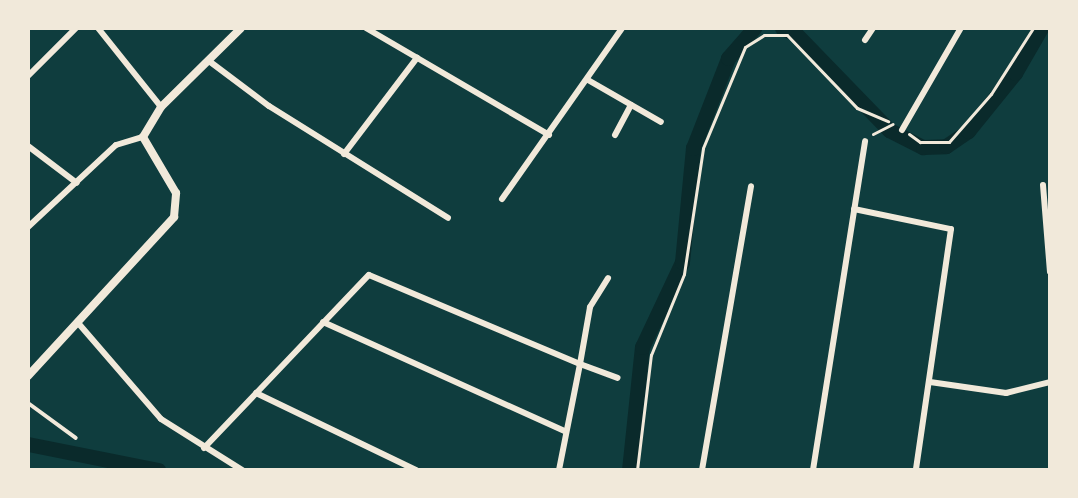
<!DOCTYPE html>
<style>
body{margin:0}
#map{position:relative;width:1078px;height:498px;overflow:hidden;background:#0f3d3e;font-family:"Work Sans",sans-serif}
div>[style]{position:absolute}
.canal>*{height:15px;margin:-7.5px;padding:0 7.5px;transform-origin:7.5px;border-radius:7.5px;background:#0a2a2b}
.path>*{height:3px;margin:-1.5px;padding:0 1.5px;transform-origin:1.5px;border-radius:1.5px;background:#f1e9da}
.service>*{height:4px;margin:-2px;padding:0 2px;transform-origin:2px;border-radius:2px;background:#f1e9da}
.minor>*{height:6px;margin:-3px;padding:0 3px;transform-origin:3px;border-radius:3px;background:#f1e9da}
.tertiary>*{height:8px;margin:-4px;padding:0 4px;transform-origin:4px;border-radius:4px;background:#f1e9da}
span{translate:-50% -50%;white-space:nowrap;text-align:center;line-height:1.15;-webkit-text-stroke:6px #f1e9da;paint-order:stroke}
.frame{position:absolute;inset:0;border:30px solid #f1e9da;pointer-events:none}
</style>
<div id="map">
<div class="canal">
<div style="left:782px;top:28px;width:15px;rotate:23deg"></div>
<div style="left:796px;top:34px;width:134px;rotate:45.9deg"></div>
<div style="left:889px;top:130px;width:38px;rotate:27deg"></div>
<div style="left:923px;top:147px;width:23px;rotate:-2deg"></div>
<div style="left:946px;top:146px;width:27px;rotate:-34deg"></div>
<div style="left:968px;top:131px;width:75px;rotate:-51deg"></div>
<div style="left:1015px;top:73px;width:52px;rotate:-60deg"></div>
<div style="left:28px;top:444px;width:133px;rotate:11.3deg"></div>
<div style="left:629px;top:470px;width:124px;rotate:-84deg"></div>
<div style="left:642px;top:347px;width:94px;rotate:-64.8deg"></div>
<div style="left:682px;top:262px;width:115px;rotate:-84.5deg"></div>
<div style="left:693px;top:148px;width:97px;rotate:-68.7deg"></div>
<div style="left:728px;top:58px;width:40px;rotate:-49deg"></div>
</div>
<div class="path">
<div style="left:873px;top:134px;width:22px;rotate:-27deg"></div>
<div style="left:909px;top:134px;width:14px;rotate:36deg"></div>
<div style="left:920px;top:142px;width:29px"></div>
<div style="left:949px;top:142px;width:64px;rotate:-48.8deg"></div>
<div style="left:991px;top:94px;width:78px;rotate:-57.5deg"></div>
<div style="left:637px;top:470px;width:116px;rotate:-83.1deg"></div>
<div style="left:651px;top:355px;width:87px;rotate:-67.8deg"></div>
<div style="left:684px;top:274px;width:127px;rotate:-81.4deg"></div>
<div style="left:703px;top:148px;width:109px;rotate:-67.4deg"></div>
<div style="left:745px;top:47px;width:22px;rotate:-32deg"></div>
<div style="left:764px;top:35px;width:23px"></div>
<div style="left:787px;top:35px;width:101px;rotate:46.2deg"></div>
<div style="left:857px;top:108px;width:34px;rotate:23deg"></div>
</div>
<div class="service">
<div style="left:28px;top:403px;width:59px;rotate:36.1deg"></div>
</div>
<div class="minor">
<div style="left:98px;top:28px;width:101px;rotate:51.4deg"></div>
<div style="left:366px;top:28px;width:212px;rotate:30.3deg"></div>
<div style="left:865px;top:40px;width:14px;rotate:-56deg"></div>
<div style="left:209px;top:61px;width:75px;rotate:36.9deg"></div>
<div style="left:269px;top:106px;width:211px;rotate:32deg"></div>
<div style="left:28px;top:76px;width:68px;rotate:-45deg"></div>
<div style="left:588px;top:80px;width:84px;rotate:29.9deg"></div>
<div style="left:902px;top:130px;width:118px;rotate:-60deg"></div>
<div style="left:615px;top:135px;width:34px;rotate:-62deg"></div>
<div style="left:28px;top:146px;width:61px;rotate:37.1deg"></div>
<div style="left:344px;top:154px;width:121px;rotate:-52.8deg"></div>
<div style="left:1043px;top:185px;width:87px;rotate:85.4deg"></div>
<div style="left:502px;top:199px;width:209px;rotate:-54.9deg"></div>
<div style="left:854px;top:209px;width:99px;rotate:11.7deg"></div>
<div style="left:951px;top:229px;width:244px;rotate:98.3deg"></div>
<div style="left:28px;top:227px;width:120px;rotate:-43deg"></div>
<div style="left:116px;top:145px;width:28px;rotate:-17deg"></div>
<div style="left:323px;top:322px;width:265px;rotate:24.3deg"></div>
<div style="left:79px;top:324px;width:125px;rotate:49.2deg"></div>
<div style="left:161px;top:419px;width:96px;rotate:32.2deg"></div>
<div style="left:930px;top:382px;width:77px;rotate:8.2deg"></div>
<div style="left:1006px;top:393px;width:45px;rotate:-14deg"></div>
<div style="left:256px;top:393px;width:178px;rotate:25.7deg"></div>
<div style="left:204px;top:448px;width:239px;rotate:-46.4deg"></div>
<div style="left:369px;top:275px;width:229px;rotate:22.9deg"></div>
<div style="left:580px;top:364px;width:58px;rotate:-80deg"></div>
<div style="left:590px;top:307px;width:34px;rotate:-58deg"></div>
<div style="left:559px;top:470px;width:108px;rotate:-78.8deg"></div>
<div style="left:580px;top:364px;width:40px;rotate:20.2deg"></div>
<div style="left:702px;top:470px;width:288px;rotate:-80.2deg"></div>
<div style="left:813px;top:470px;width:333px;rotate:-81deg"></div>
</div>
<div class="tertiary">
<div style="left:28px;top:376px;width:216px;rotate:-47.4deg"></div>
<div style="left:174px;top:217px;width:24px;rotate:-85deg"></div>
<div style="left:176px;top:193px;width:65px;rotate:-120.5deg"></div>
<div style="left:143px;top:137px;width:35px;rotate:-59deg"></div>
<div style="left:161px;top:107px;width:112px;rotate:-44.6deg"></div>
</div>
<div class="frame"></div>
</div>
